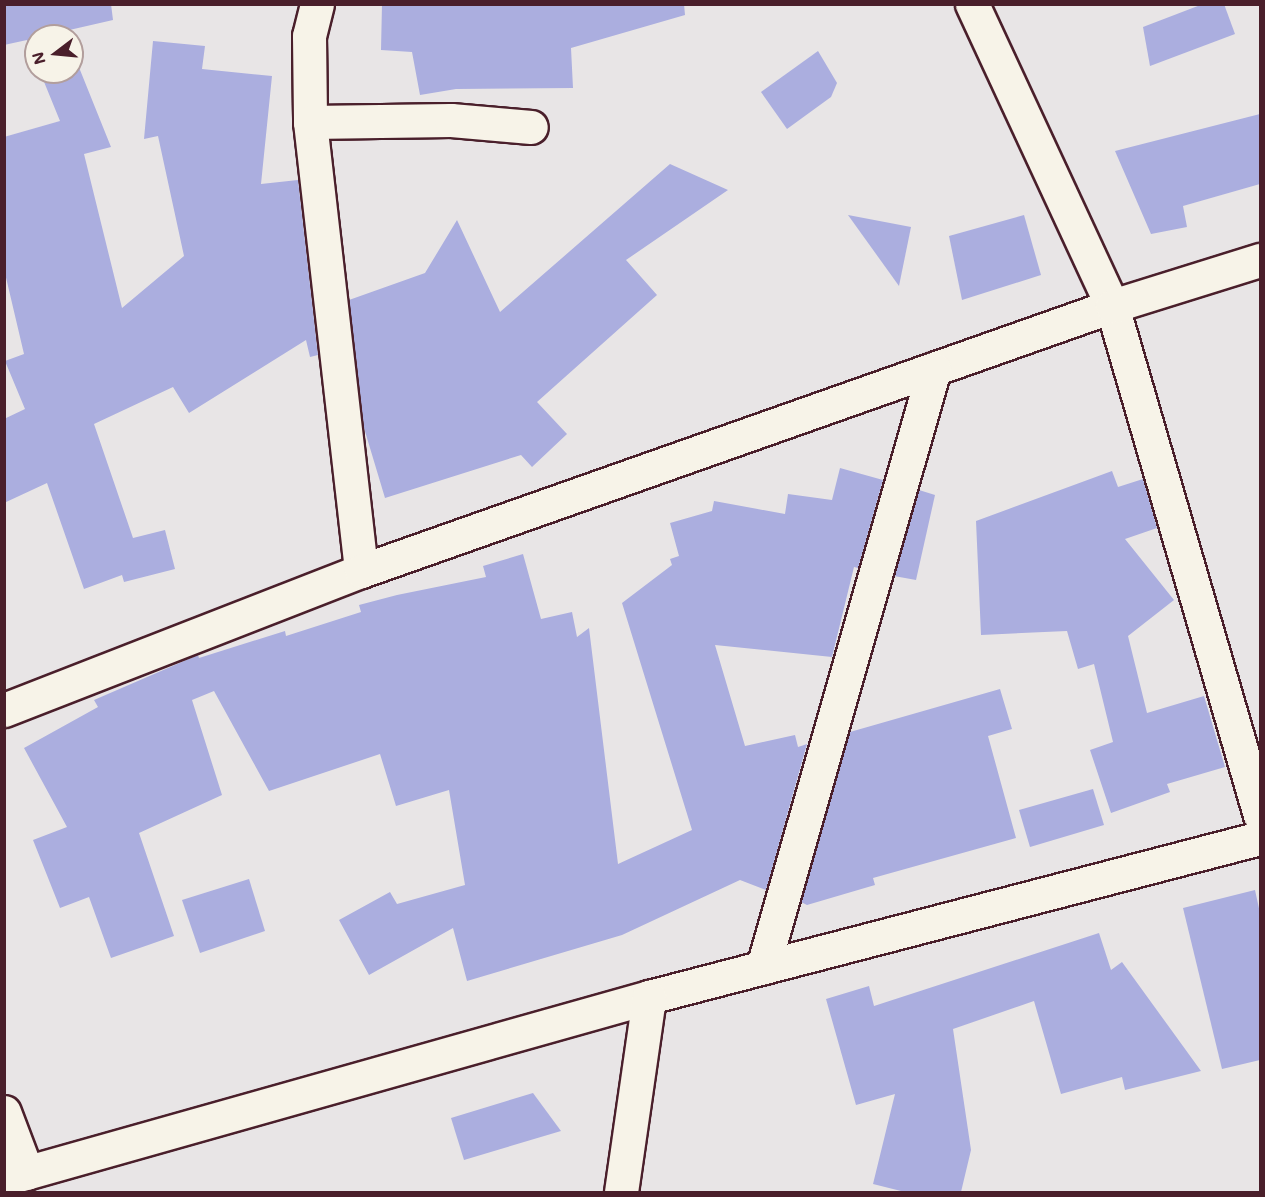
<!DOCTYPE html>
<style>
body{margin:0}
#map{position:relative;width:1265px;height:1197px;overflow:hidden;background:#e8e5e6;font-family:Mali,sans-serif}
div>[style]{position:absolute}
.building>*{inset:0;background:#abaedf}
.roads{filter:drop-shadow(2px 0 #4a1f2b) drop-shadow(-2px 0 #4a1f2b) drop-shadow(0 2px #4a1f2b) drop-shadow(0 -2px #4a1f2b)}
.minor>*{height:33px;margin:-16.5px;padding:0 16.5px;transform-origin:16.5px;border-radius:16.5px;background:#f7f3e8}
span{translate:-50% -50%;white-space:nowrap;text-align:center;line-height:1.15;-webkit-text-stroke:5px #f7f3e8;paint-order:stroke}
.frame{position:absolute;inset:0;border:6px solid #4a1f2b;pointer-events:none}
.north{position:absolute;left:24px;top:24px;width:60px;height:60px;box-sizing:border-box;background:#f7f3e8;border:2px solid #b29e9c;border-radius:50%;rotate:254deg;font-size:16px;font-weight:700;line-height:24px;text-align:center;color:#4a1f2b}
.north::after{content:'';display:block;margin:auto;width:21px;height:27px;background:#4a1f2b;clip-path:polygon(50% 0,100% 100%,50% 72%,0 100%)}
</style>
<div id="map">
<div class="building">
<div style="clip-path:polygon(4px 4px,111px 4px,113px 20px,65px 31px,67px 36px,36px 36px,36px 62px,27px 40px,4px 45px)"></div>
<div style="clip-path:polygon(382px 4px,684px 4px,685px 15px,571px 48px,573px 88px,456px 89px,420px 95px,412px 52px,381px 50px)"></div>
<div style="clip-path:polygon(1203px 4px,1224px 4px,1235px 34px,1150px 66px,1143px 27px)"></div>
<div style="clip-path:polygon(153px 41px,205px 46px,202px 69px,272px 76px,261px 184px,298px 180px,318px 355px,310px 357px,306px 340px,189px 413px,173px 387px,94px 424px,133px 538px,165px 530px,175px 569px,124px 582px,122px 575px,84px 589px,47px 483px,4px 503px,4px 419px,25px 409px,5px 361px,24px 354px,4px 269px,4px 137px,60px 121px,40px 72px,72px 72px,72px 50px,111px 147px,84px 154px,122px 308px,184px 256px,158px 136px,144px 139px)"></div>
<div style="clip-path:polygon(818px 51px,837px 83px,831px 97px,787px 129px,761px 92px)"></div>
<div style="clip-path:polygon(1260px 114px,1260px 184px,1183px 206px,1187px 227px,1151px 234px,1115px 151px)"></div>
<div style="clip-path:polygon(670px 164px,728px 190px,626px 260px,657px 295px,537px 402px,567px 434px,532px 467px,521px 455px,385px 498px,364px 428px,349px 300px,425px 273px,457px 220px,500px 312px)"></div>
<div style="clip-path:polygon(848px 215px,911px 227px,899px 286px)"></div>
<div style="clip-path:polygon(1024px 215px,1041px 275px,962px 300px,949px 236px)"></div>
<div style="clip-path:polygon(840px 468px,883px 480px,858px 568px,854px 567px,832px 657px,715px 645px,745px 746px,795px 735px,798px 747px,807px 744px,766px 890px,740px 880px,622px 935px,467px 981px,453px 928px,369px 975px,339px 920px,390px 892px,397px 904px,465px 885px,449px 790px,396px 806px,380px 754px,269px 791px,214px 691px,192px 700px,222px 795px,139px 833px,174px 936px,111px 958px,89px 897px,60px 908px,33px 840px,67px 827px,24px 748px,98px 707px,94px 700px,198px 655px,199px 658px,285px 631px,286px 636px,361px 612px,359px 605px,397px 595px,486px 577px,483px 566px,523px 554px,541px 619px,572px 612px,577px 637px,589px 628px,618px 864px,692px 830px,622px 603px,672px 565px,670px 559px,679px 556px,670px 523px,712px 511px,714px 501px,785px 514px,788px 494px,832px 500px)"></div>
<div style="clip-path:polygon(1112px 471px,1118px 487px,1143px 479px,1157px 528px,1125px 539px,1174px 600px,1128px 636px,1147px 713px,1204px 696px,1225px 767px,1167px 784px,1170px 792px,1111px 813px,1090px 750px,1113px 742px,1094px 664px,1078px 669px,1067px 631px,981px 635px,976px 521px)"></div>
<div style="clip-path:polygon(919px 490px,935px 495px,916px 580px,894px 576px)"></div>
<div style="clip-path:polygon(1000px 689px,1012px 729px,988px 736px,1016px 838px,873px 878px,875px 885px,807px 905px,801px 902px,850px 732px)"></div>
<div style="clip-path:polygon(1093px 789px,1104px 825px,1030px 847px,1019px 810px)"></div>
<div style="clip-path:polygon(249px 879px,265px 931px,200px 953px,182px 900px)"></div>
<div style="clip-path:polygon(1255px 890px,1260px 913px,1260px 1060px,1222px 1069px,1183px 908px)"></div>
<div style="clip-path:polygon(1099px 933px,1111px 970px,1122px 962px,1201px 1071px,1125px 1090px,1122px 1077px,1061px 1094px,1034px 1001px,953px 1029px,971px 1150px,961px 1192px,905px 1192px,873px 1184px,895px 1094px,856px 1105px,826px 999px,869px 986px,874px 1006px)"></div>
<div style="clip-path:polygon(533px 1093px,561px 1131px,464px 1160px,451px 1118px)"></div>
</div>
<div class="roads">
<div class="minor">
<div style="left:317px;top:4px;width:33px;rotate:104deg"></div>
<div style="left:309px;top:36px;width:86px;rotate:89.3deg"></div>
<div style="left:310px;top:122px;width:452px;rotate:83.5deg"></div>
<div style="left:972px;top:4px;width:333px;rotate:65.1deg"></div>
<div style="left:1112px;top:306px;width:530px;rotate:73.79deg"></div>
<div style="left:310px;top:122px;width:141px;rotate:-0.8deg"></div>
<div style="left:451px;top:120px;width:80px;rotate:5deg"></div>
<div style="left:4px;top:710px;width:383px;rotate:-21.3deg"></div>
<div style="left:361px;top:571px;width:796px;rotate:-19.44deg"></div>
<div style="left:1112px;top:306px;width:155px;rotate:-17.3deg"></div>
<div style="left:763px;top:967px;width:622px;rotate:-74.04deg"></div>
<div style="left:4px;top:1112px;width:65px;rotate:69.3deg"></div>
<div style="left:4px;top:1179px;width:670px;rotate:-15.76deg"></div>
<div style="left:649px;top:997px;width:631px;rotate:-14.59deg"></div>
<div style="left:621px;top:1192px;width:197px;rotate:-81.8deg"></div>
</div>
</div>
<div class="frame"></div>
<div class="north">N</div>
</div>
